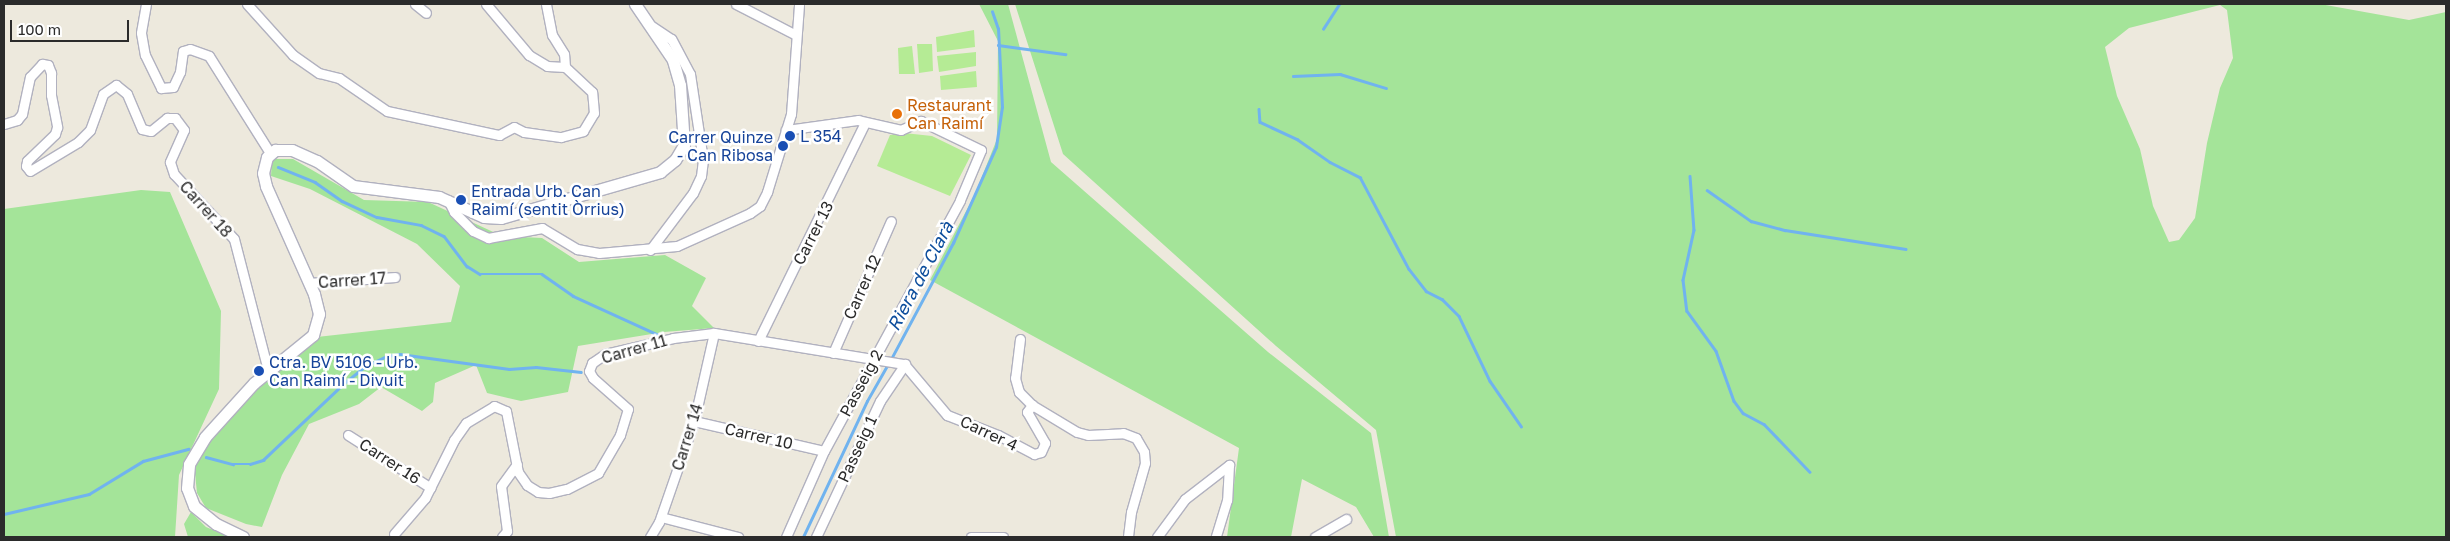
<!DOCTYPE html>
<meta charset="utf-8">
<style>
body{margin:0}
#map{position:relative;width:2450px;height:541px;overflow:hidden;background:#ede9dd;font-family:"Golos Text",sans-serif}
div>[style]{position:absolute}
.green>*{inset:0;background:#a4e499}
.pitch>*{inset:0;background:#b5eb95}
.stream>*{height:2.5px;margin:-1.25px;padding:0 1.25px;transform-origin:1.25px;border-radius:1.25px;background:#70b3ef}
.roads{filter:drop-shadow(1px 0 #b1b1bf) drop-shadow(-1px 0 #b1b1bf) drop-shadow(0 1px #b1b1bf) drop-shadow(0 -1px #b1b1bf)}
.street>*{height:9px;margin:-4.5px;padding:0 4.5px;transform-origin:4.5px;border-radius:4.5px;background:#fff}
.secondary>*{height:11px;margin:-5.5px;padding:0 5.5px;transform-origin:5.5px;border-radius:5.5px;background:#fff}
.dots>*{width:14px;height:14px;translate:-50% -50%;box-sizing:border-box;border:2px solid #fff;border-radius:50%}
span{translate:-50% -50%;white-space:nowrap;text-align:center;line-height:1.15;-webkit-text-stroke:5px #fff;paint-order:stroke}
.food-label{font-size:16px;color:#c56008}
.left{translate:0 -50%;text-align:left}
.transit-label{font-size:16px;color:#164399}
.right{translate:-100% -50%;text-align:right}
.street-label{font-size:16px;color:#2b2b2b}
.water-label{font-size:18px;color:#0d4e9d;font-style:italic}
.frame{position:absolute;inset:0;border:5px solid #2b2b2b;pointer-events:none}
.scale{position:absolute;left:10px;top:20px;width:119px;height:22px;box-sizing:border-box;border:2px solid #2b2b2b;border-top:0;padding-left:6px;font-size:15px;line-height:18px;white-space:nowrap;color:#2b2b2b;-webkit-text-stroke:4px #fff;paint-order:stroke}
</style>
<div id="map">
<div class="green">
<div style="clip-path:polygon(979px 4px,1008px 4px,1051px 162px,1268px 352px,1371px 433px,1389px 537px,1374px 537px,1356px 507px,1302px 479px,1291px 537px,1227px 537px,1239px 448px,930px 280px,975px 194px,997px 139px,998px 41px)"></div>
<div style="clip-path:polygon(evenodd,1015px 4px,2320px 4px,2409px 20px,2446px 12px,2446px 537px,1396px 537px,1376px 430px,1276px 346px,1063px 154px,1015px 4px,2220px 5px,2227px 10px,2233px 58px,2220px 88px,2207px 143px,2195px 218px,2179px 240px,2169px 242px,2153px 206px,2140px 149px,2117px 96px,2105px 47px,2129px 28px,2220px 5px)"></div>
<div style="clip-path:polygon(272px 159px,293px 159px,364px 200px,428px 202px,502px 236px,542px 238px,579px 262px,665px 255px,706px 278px,692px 306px,714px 328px,664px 332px,578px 346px,568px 392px,521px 401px,487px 393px,476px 365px,435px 383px,433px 402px,422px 411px,381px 387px,359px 404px,309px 424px,282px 475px,262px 527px,246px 524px,206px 508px,197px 493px,194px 464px,217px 431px,273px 371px,317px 337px,451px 322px,460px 286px,417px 244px,310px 189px,271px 176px)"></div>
<div style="clip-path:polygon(141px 190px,170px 192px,221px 311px,219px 389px,179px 475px,175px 537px,4px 537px,4px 209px)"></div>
<div style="clip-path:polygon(191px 512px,206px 527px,230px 537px,188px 537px,184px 524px)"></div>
</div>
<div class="pitch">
<div style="clip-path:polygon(974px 30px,975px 47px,937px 52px,936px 37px)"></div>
<div style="clip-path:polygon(917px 44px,932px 44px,933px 71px,919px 73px)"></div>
<div style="clip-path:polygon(912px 46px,915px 74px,899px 74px,898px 48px)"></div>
<div style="clip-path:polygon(976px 52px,976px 66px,939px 72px,937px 56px)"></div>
<div style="clip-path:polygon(976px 71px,977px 87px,941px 90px,940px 76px)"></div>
<div style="clip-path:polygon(904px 133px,932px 136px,971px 155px,950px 196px,877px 166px,890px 135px)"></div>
</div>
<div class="stream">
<div style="left:1323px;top:29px;width:30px;rotate:-57deg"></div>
<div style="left:998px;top:45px;width:68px;rotate:7.7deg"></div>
<div style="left:1293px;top:76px;width:47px;rotate:-2.4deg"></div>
<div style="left:1340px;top:74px;width:48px;rotate:16.9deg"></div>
<div style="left:1259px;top:109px;width:13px;rotate:86deg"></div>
<div style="left:1260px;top:122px;width:41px;rotate:24.7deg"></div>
<div style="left:1297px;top:139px;width:40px;rotate:34.9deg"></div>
<div style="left:1330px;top:162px;width:34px;rotate:27deg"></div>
<div style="left:1360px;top:177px;width:104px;rotate:62deg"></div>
<div style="left:1409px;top:269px;width:28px;rotate:52deg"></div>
<div style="left:1426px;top:291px;width:18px;rotate:27deg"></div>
<div style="left:1442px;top:299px;width:24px;rotate:45deg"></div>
<div style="left:1459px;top:316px;width:72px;rotate:64.5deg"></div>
<div style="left:1490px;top:381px;width:55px;rotate:55.4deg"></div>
<div style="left:278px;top:167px;width:40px;rotate:22deg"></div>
<div style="left:315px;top:182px;width:33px;rotate:35deg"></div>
<div style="left:342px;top:201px;width:38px;rotate:25deg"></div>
<div style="left:377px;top:217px;width:45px;rotate:10.3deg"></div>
<div style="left:421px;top:225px;width:25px;rotate:26deg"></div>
<div style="left:444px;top:236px;width:38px;rotate:53deg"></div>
<div style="left:467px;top:266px;width:15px;rotate:32deg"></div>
<div style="left:480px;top:274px;width:62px"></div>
<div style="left:542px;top:274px;width:38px;rotate:35deg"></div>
<div style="left:573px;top:296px;width:94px;rotate:24.4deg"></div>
<div style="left:1690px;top:176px;width:54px;rotate:85.8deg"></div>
<div style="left:1694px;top:230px;width:51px;rotate:102.4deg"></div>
<div style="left:1683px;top:280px;width:31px;rotate:83deg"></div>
<div style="left:1687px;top:311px;width:49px;rotate:54.1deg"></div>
<div style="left:1716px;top:351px;width:53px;rotate:70.2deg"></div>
<div style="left:1734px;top:401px;width:15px;rotate:53deg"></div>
<div style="left:1743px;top:413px;width:24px;rotate:28deg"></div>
<div style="left:1764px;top:424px;width:66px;rotate:46.2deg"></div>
<div style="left:1707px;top:190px;width:54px;rotate:35.2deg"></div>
<div style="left:1751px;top:221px;width:35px;rotate:15deg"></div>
<div style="left:1785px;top:230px;width:122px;rotate:8.9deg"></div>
<div style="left:891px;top:359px;width:132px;rotate:-61.9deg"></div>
<div style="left:953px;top:243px;width:105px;rotate:-65.9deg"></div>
<div style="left:996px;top:147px;width:40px;rotate:-81.5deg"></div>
<div style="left:1002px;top:107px;width:78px;rotate:-92.9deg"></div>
<div style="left:998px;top:29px;width:18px;rotate:-109deg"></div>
<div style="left:206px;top:457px;width:28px;rotate:15deg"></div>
<div style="left:233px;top:464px;width:17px"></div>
<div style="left:250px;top:464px;width:14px;rotate:-17deg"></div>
<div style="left:263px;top:460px;width:109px;rotate:-43.5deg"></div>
<div style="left:342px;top:385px;width:28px;rotate:-39deg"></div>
<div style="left:364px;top:367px;width:25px;rotate:-26deg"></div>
<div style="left:387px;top:356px;width:13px;rotate:-9deg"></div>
<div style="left:400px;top:354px;width:110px;rotate:7.8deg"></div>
<div style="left:509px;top:369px;width:27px;rotate:-4deg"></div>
<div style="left:536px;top:367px;width:45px;rotate:6.3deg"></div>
<div style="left:4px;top:514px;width:87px;rotate:-13.2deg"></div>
<div style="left:89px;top:494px;width:63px;rotate:-31.4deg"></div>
<div style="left:143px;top:461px;width:47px;rotate:-14.9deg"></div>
<div style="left:803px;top:537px;width:150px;rotate:-64.8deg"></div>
<div style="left:867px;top:401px;width:43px;rotate:-60.4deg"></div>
</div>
<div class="roads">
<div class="street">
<div style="left:146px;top:4px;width:29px;rotate:100deg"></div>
<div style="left:141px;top:33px;width:22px;rotate:80deg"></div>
<div style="left:145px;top:55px;width:37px;rotate:64deg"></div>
<div style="left:161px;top:88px;width:12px;rotate:-5deg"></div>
<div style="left:173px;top:87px;width:17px;rotate:-65deg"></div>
<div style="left:180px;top:72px;width:21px;rotate:-82deg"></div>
<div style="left:183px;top:51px;width:7px;rotate:-16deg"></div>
<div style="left:190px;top:49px;width:20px;rotate:20deg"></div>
<div style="left:209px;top:56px;width:115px;rotate:57.8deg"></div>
<div style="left:247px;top:4px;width:69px;rotate:48deg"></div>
<div style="left:293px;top:55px;width:32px;rotate:35deg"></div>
<div style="left:319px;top:73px;width:21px;rotate:14deg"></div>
<div style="left:339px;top:78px;width:58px;rotate:34.5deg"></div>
<div style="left:387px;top:111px;width:115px;rotate:12.1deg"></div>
<div style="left:499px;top:135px;width:17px;rotate:-28deg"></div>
<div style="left:514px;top:127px;width:11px;rotate:27deg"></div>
<div style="left:524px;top:132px;width:37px;rotate:8deg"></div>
<div style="left:561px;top:137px;width:23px;rotate:-15deg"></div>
<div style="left:583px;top:131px;width:21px;rotate:-59deg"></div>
<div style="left:594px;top:113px;width:21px;rotate:-95deg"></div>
<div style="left:592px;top:92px;width:37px;rotate:-137deg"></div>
<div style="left:565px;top:67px;width:13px;rotate:-94deg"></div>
<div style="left:564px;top:54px;width:22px;rotate:-122deg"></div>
<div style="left:552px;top:35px;width:32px;rotate:-101deg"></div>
<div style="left:415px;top:4px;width:14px;rotate:39deg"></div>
<div style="left:486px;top:4px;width:67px;rotate:49.9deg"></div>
<div style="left:529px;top:55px;width:21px;rotate:31deg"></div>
<div style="left:547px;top:66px;width:18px;rotate:3deg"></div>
<div style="left:736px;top:4px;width:65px;rotate:27.3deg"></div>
<div style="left:4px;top:124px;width:14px;rotate:-17deg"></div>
<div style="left:17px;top:120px;width:8px;rotate:-50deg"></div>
<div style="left:22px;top:114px;width:38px;rotate:-78deg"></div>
<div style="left:30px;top:77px;width:18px;rotate:-47deg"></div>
<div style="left:42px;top:64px;width:6px;rotate:9deg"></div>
<div style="left:48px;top:65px;width:9px;rotate:69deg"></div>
<div style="left:51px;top:73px;width:22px;rotate:90deg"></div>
<div style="left:51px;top:95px;width:33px;rotate:79deg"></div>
<div style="left:57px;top:127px;width:7px;rotate:106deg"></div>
<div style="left:55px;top:134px;width:39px;rotate:136deg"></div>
<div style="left:27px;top:161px;width:5px;rotate:101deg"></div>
<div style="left:26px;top:166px;width:6px;rotate:51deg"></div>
<div style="left:30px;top:171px;width:56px;rotate:-31.1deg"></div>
<div style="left:78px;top:142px;width:17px;rotate:-45deg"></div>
<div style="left:90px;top:130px;width:38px;rotate:-70deg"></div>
<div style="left:103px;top:94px;width:16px;rotate:-35deg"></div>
<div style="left:116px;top:85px;width:14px;rotate:39deg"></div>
<div style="left:127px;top:94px;width:38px;rotate:67deg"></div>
<div style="left:142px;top:129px;width:9px;rotate:13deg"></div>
<div style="left:151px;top:131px;width:21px;rotate:-39deg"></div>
<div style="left:167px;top:118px;width:8px"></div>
<div style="left:175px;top:118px;width:15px;rotate:53deg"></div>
<div style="left:184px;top:130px;width:35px;rotate:114deg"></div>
<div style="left:170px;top:162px;width:13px;rotate:72deg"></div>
<div style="left:174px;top:174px;width:88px;rotate:47.3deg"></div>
<div style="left:234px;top:239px;width:135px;rotate:75.5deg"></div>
<div style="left:448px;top:200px;width:13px;rotate:63deg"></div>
<div style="left:454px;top:212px;width:27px;rotate:45deg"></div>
<div style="left:473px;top:231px;width:17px;rotate:25deg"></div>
<div style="left:488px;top:238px;width:55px;rotate:-10.5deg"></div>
<div style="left:542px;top:228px;width:41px;rotate:31deg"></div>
<div style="left:577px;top:249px;width:22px;rotate:10deg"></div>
<div style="left:599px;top:253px;width:78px;rotate:-5.1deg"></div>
<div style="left:677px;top:246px;width:80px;rotate:-24.3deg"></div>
<div style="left:750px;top:213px;width:12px;rotate:-35deg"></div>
<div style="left:760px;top:206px;width:16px;rotate:-63deg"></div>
<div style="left:767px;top:192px;width:82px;rotate:-72.9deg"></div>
<div style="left:791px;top:114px;width:110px;rotate:-85.8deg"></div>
<div style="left:650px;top:250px;width:71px;rotate:-53deg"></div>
<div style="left:693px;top:193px;width:19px;rotate:-65deg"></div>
<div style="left:701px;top:176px;width:16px;rotate:-83deg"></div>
<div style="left:703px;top:160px;width:87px;rotate:-98.6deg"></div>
<div style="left:690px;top:74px;width:40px;rotate:-118deg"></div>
<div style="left:671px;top:39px;width:23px;rotate:-146deg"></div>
<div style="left:309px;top:283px;width:86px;rotate:-4deg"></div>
<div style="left:1020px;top:339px;width:39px;rotate:97deg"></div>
<div style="left:1015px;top:378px;width:15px;rotate:74deg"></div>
<div style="left:1019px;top:392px;width:18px;rotate:45deg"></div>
<div style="left:1032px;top:405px;width:52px;rotate:31deg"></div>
<div style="left:1077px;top:432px;width:11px;rotate:15deg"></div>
<div style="left:1088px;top:435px;width:35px;rotate:-3deg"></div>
<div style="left:1123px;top:433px;width:14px;rotate:21deg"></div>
<div style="left:1136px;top:438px;width:16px;rotate:60deg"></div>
<div style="left:1144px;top:452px;width:11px;rotate:85deg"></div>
<div style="left:1145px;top:463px;width:51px;rotate:105.9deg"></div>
<div style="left:1131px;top:512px;width:25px;rotate:97deg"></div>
<div style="left:758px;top:341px;width:243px;rotate:-63.9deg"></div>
<div style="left:833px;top:353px;width:144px;rotate:-66.3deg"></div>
<div style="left:694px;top:421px;width:133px;rotate:13deg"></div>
<div style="left:348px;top:435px;width:98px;rotate:32.6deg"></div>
<div style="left:661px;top:517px;width:80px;rotate:14.6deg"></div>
<div style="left:394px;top:534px;width:48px;rotate:-49.3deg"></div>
<div style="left:425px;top:498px;width:65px;rotate:-63.4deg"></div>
<div style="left:454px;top:440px;width:21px;rotate:-55deg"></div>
<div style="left:466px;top:423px;width:33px;rotate:-31deg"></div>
<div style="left:494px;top:406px;width:13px;rotate:23deg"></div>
<div style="left:506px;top:411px;width:62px;rotate:78.9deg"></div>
<div style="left:518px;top:472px;width:16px;rotate:55deg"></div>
<div style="left:527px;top:485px;width:13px;rotate:32deg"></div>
<div style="left:538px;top:492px;width:11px;rotate:5deg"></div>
<div style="left:549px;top:493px;width:18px;rotate:-13deg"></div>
<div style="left:567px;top:489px;width:35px;rotate:-27deg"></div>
<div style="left:598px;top:473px;width:44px;rotate:-59.9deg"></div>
<div style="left:620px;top:435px;width:27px;rotate:-73deg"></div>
<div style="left:628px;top:409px;width:47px;rotate:-138.5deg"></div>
<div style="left:593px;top:378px;width:8px;rotate:-120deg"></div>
<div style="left:589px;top:371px;width:9px;rotate:-69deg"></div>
<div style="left:592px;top:363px;width:16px;rotate:-35deg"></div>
<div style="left:605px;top:354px;width:70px;rotate:-13.2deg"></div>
<div style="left:673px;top:338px;width:41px;rotate:-7deg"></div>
<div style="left:714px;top:333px;width:193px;rotate:9.3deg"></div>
<div style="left:904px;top:364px;width:67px;rotate:49.9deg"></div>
<div style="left:947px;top:415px;width:55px;rotate:21.4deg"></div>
<div style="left:998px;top:435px;width:41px;rotate:27.8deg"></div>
<div style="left:1034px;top:454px;width:7px;rotate:-16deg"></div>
<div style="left:1041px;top:452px;width:10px;rotate:-66deg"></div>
<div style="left:1045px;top:443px;width:36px;rotate:-120deg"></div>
<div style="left:1027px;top:412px;width:9px;rotate:-54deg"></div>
<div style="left:502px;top:537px;width:8px;rotate:-50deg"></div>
<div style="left:507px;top:531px;width:45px;rotate:-97.6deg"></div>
<div style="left:501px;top:486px;width:27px;rotate:-54deg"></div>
<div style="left:650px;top:537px;width:17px;rotate:-59deg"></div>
<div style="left:659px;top:522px;width:107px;rotate:-70.9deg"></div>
<div style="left:694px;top:421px;width:90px;rotate:-77.2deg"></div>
<div style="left:786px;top:537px;width:94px;rotate:-66.2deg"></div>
<div style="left:824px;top:451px;width:285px;rotate:-61.5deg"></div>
<div style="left:960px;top:200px;width:54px;rotate:-67.2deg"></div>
<div style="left:981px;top:150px;width:67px;rotate:-154.2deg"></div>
<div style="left:921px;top:121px;width:22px;rotate:156deg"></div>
<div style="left:901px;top:130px;width:44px;rotate:-166.9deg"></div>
<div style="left:858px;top:120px;width:73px;rotate:172.1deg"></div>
<div style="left:816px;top:537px;width:150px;rotate:-64.8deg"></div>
<div style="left:880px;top:401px;width:45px;rotate:-56deg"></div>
<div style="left:971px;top:537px;width:32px"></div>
<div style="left:1157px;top:537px;width:47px;rotate:-53.6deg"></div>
<div style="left:1185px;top:499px;width:56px;rotate:-37.7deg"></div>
<div style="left:1229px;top:465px;width:35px;rotate:93deg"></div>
<div style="left:1227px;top:500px;width:39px;rotate:107deg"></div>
<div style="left:1315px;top:537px;width:36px;rotate:-30deg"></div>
</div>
<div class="secondary">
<div style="left:243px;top:537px;width:30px;rotate:-154deg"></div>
<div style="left:216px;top:524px;width:28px;rotate:-141deg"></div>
<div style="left:194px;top:506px;width:19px;rotate:-111deg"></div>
<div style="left:187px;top:488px;width:24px;rotate:-85deg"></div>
<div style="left:189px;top:464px;width:31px;rotate:-59deg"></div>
<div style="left:205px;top:437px;width:73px;rotate:-47.8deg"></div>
<div style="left:254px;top:383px;width:76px;rotate:-39.1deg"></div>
<div style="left:313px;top:335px;width:22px;rotate:-74deg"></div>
<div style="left:319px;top:314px;width:21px;rotate:-104deg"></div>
<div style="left:314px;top:294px;width:118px;rotate:-114deg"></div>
<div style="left:266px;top:186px;width:13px;rotate:-103deg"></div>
<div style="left:263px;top:173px;width:16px;rotate:-76deg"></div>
<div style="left:267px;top:157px;width:11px;rotate:-41deg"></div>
<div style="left:275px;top:150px;width:17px"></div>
<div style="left:292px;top:150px;width:27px;rotate:24deg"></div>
<div style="left:317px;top:161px;width:44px;rotate:34.8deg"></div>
<div style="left:353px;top:186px;width:87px;rotate:7.3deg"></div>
<div style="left:439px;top:197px;width:49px;rotate:24deg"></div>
<div style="left:484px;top:217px;width:17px;rotate:3deg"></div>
<div style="left:501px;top:218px;width:166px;rotate:-16.1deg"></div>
<div style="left:660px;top:172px;width:19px;rotate:-39deg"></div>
<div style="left:675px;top:160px;width:17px;rotate:-59deg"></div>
<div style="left:684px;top:145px;width:60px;rotate:-93.8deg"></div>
<div style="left:680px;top:85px;width:26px;rotate:-106deg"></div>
<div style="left:673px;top:60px;width:68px;rotate:-124.2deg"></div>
</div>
</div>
<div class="dots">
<div style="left:897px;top:114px;background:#e8710a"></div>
<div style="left:790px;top:136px;background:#1a4fb4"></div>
<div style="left:783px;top:146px;background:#1a4fb4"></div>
<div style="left:461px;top:200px;background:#1a4fb4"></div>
<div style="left:259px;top:371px;background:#1a4fb4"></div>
</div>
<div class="food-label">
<span class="left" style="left:907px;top:114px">Restaurant<br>Can Raimí</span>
</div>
<div class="transit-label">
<span class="left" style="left:800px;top:136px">L 354</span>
<span class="right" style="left:773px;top:146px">Carrer Quinze<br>- Can Ribosa</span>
<span class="left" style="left:471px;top:200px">Entrada Urb. Can<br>Raimí (sentit Òrrius)</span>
<span class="left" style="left:269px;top:371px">Ctra. BV 5106 - Urb.<br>Can Raimí - Divuit</span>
</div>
<div class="street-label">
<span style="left:206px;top:209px;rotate:48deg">Carrer 18</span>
<span style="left:813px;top:233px;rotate:-63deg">Carrer 13</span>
<span style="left:352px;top:280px;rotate:-4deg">Carrer 17</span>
<span style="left:862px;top:287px;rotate:-66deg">Carrer 12</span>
<span style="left:634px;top:349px;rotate:-16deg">Carrer 11</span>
<span style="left:861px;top:383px;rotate:-62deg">Passeig 2</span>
<span style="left:989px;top:433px;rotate:25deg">Carrer 4</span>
<span style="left:759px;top:436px;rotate:13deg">Carrer 10</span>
<span style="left:687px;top:437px;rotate:-73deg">Carrer 14</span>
<span style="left:857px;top:449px;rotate:-65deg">Passeig 1</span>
<span style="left:390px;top:461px;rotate:33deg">Carrer 16</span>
</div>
<div class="water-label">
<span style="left:920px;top:276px;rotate:-62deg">Riera de Clarà</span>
</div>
<div class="frame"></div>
<div class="scale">100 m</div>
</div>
